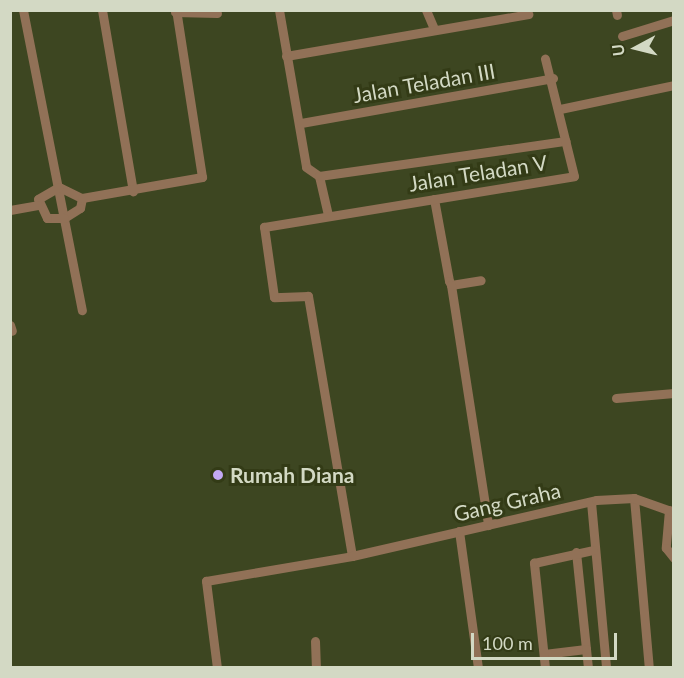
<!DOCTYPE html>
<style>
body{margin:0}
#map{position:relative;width:684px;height:678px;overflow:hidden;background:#3d4621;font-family:Lato,sans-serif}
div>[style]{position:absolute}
.minor>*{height:9px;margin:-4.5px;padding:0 4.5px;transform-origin:4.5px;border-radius:4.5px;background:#917157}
.dots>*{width:16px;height:16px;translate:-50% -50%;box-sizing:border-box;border:3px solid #333b16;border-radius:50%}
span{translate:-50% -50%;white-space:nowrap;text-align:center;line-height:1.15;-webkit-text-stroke:6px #333b16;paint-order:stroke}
.street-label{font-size:21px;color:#d3d9c4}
.poi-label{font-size:21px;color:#d3d9c4;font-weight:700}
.left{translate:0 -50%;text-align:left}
.frame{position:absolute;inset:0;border:12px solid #d3d9c4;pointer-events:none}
.north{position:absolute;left:606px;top:18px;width:60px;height:60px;-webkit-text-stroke:4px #333b16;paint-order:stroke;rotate:263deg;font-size:16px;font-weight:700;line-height:24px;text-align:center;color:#d3d9c4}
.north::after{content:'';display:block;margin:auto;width:21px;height:27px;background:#d3d9c4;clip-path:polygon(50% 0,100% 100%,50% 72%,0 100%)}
.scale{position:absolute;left:471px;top:633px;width:146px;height:27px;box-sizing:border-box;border:3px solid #d3d9c4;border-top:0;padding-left:8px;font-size:18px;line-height:21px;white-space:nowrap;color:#d3d9c4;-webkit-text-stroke:4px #333b16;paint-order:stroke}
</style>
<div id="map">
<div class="minor">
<div style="left:23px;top:10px;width:306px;rotate:78.9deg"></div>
<div style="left:102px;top:10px;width:184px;rotate:80.3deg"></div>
<div style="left:279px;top:10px;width:159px;rotate:80.2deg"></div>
<div style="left:306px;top:167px;width:16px;rotate:35deg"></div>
<div style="left:319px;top:176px;width:40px;rotate:77deg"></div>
<div style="left:426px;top:10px;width:21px;rotate:67deg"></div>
<div style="left:616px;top:10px;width:5px;rotate:79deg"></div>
<div style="left:175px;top:12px;width:42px;rotate:1.4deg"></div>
<div style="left:622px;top:36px;width:54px;rotate:-17.1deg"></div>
<div style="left:286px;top:56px;width:246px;rotate:-9.8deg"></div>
<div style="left:560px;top:109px;width:116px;rotate:-11.9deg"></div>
<div style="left:301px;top:123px;width:256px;rotate:-10.1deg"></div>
<div style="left:319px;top:176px;width:249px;rotate:-8.1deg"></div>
<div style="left:59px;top:187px;width:25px;rotate:26deg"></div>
<div style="left:82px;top:198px;width:10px;rotate:101deg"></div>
<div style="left:80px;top:208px;width:19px;rotate:148deg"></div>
<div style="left:64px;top:218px;width:17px;rotate:180deg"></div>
<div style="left:47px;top:218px;width:21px;rotate:-115deg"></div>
<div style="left:38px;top:199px;width:24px;rotate:-30deg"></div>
<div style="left:82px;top:198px;width:122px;rotate:-9.9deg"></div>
<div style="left:202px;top:177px;width:169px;rotate:-98.8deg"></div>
<div style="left:434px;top:199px;width:83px;rotate:79.6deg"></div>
<div style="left:449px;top:281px;width:4px;rotate:63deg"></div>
<div style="left:451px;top:285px;width:30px;rotate:-9deg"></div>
<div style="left:10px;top:210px;width:28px;rotate:-10deg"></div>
<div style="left:451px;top:285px;width:243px;rotate:81.2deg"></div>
<div style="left:10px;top:325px;width:6px;rotate:72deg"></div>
<div style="left:616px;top:398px;width:58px;rotate:-4.9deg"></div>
<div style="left:634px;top:498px;width:171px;rotate:85deg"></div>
<div style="left:591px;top:502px;width:167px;rotate:84.8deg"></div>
<div style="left:669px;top:510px;width:38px;rotate:95deg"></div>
<div style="left:666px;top:548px;width:13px;rotate:51deg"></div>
<div style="left:459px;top:531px;width:138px;rotate:82.1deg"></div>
<div style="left:576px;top:552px;width:98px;rotate:84.1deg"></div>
<div style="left:352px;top:556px;width:264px;rotate:-99.6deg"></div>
<div style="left:308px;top:296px;width:34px;rotate:178deg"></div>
<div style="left:274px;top:297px;width:71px;rotate:-98.1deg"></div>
<div style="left:264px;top:227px;width:314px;rotate:-9.3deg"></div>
<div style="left:574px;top:176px;width:121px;rotate:-103.9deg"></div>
<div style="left:315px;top:641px;width:27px;rotate:88deg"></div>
<div style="left:544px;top:654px;width:42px;rotate:-6.8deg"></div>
<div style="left:586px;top:649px;width:19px;rotate:84deg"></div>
<div style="left:217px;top:668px;width:88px;rotate:-97.2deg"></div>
<div style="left:206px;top:581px;width:148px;rotate:-9.7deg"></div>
<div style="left:352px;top:556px;width:250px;rotate:-12.9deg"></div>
<div style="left:596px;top:500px;width:38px;rotate:-3deg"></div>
<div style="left:634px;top:498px;width:42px;rotate:19.3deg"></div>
<div style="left:545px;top:668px;width:106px;rotate:-96deg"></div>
<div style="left:534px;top:563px;width:60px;rotate:-12.4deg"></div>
</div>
<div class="dots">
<div style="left:218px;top:475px;background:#c2a8f3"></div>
</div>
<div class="street-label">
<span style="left:424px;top:83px;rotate:-10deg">Jalan Teladan III</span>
<span style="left:478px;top:173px;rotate:-9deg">Jalan Teladan V</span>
<span style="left:507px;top:502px;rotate:-13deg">Gang Graha</span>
</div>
<div class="poi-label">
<span class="left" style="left:230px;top:475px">Rumah Diana</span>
</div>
<div class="frame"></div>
<div class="north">U</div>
<div class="scale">100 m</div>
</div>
